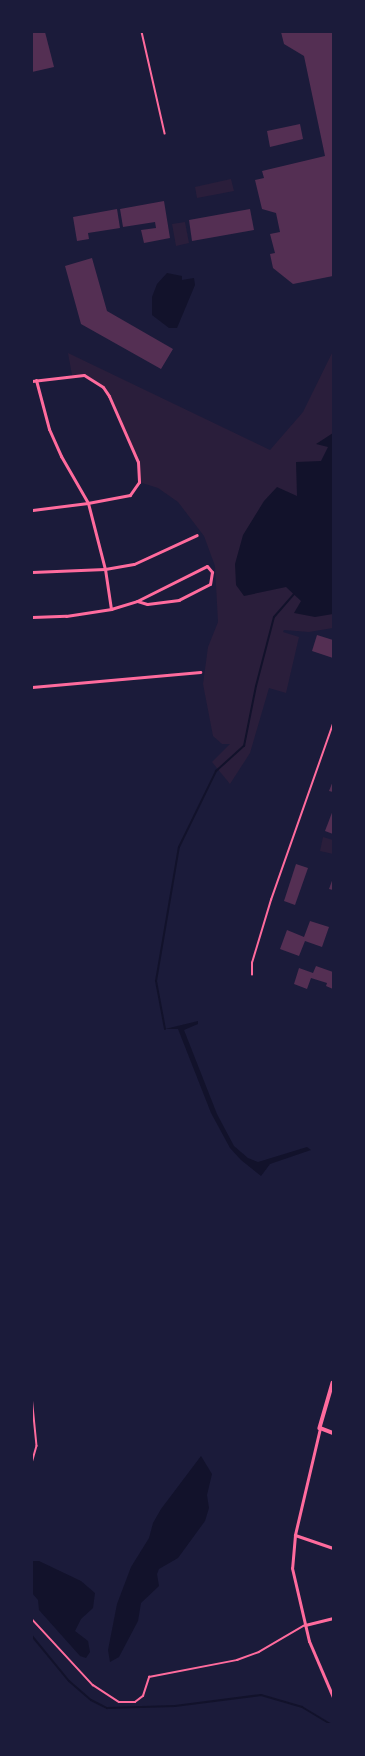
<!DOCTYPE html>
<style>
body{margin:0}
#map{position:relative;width:365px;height:1756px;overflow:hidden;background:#1b1b3a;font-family:"Playfair Display",serif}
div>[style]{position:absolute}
.green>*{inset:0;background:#2a1e3b}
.water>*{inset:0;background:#12122b}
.stream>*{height:2px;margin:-1px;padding:0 1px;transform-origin:1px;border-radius:1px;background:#12122b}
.building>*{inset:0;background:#542f53}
.service>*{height:1.5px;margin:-0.75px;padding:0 0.75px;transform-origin:0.75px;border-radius:0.75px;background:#ff6b9d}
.minor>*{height:3px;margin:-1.5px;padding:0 1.5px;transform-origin:1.5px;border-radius:1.5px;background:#ff6b9d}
.tertiary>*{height:3.5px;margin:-1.75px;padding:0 1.75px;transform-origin:1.75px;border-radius:1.75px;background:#ff6b9d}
span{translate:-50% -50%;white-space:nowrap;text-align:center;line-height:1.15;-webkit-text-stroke:4px #1b1b3a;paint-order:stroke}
.frame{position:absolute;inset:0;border:33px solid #1b1b3a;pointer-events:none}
</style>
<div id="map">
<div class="green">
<div style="clip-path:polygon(231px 179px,234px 191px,197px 198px,195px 187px)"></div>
<div style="clip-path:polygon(185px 222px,189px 243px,176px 246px,172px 224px)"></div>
<div style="clip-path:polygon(333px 351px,333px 628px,309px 632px,284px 630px,283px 632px,299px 637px,286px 693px,269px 688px,250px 753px,230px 784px,212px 762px,230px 744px,222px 744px,213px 736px,203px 684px,208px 647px,218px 622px,215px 566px,204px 536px,178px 502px,158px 488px,139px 482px,138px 462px,109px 396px,103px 387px,84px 375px,72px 375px,68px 353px,270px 450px,303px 412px)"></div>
<div style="clip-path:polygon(323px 837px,333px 840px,333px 854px,320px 851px)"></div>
</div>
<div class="water">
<div style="clip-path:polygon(167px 273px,182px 276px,182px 280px,194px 278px,195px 285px,177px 328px,169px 328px,152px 315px,152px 297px,157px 284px)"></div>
<div style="clip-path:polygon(333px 433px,333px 614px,315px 617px,294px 613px,301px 601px,286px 587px,244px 596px,236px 585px,235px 564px,243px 535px,264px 501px,277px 487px,297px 496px,296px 462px,321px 461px,328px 447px,316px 444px)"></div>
<div style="clip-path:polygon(198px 1021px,198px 1024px,184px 1030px,217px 1114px,234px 1146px,248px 1158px,258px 1162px,307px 1147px,311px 1150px,270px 1164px,261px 1176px,241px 1160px,230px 1148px,211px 1113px,178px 1029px,165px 1029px)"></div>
<div style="clip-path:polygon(201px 1456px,212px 1474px,207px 1495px,209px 1508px,205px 1521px,178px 1558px,159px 1569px,157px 1574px,159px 1586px,141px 1603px,138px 1621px,119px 1657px,110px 1662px,108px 1650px,117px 1604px,131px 1567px,149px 1538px,153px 1523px,161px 1509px)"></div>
<div style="clip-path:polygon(32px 1561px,39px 1561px,81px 1581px,95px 1593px,93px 1608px,81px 1619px,75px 1631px,88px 1641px,90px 1652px,86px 1658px,80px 1656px,39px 1610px,38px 1600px,32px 1593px)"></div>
</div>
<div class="stream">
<div style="left:165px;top:1029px;width:49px;rotate:-100.6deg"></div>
<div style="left:156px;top:981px;width:136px;rotate:-80.3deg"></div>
<div style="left:179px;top:847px;width:85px;rotate:-64deg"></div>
<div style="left:216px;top:771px;width:38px;rotate:-42deg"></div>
<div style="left:244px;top:746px;width:61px;rotate:-78.7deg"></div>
<div style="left:256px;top:686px;width:71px;rotate:-75.4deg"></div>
<div style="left:274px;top:617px;width:30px;rotate:-49deg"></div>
<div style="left:32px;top:1636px;width:58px;rotate:50.6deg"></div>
<div style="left:69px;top:1681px;width:29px;rotate:41deg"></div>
<div style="left:91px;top:1700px;width:18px;rotate:27deg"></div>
<div style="left:107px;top:1708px;width:68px;rotate:-1.7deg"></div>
<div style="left:175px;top:1706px;width:87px;rotate:-7.3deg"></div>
<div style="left:261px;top:1695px;width:43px;rotate:16.3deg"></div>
<div style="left:302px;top:1707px;width:33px;rotate:31deg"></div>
</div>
<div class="building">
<div style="clip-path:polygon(32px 32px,45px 32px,54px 67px,32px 72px)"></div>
<div style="clip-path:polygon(281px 32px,333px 32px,333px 276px,293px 284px,273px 268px,270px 254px,275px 253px,270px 234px,280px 232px,276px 213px,262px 209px,255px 180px,264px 178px,262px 171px,325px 156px,304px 56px,284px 44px)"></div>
<div style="clip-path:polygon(300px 124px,303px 139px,270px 147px,267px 131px)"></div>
<div style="clip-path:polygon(164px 201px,170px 238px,144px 243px,141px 230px,156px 228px,155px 222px,123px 227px,120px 209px)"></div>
<div style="clip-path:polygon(117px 209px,120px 228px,88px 233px,89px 239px,77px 241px,73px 217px)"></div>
<div style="clip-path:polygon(250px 209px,254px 230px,192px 241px,189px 220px)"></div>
<div style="clip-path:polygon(92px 258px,107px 311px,173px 349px,161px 369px,81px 324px,65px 266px)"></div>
<div style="clip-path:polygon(317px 635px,333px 640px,333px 658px,312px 651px)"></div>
<div style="clip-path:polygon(333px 781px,333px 792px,329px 791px)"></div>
<div style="clip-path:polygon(333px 810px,333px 834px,325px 831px)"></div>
<div style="clip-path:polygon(296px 864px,308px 868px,295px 905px,284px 901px)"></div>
<div style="clip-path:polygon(333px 878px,333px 890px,329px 889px)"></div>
<div style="clip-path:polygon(310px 921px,329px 927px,322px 947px,305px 941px,299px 956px,280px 949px,287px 930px,304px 937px)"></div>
<div style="clip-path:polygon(316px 966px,333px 972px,333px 989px,326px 986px,327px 983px,311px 978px,307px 989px,294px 984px,299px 968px,313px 973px)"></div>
</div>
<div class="service">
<div style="left:142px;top:32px;width:104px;rotate:77.2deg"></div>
<div style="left:252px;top:975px;width:12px;rotate:-90deg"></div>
<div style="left:252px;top:963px;width:66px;rotate:-73.2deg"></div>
<div style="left:271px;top:900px;width:187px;rotate:-70.6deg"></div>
<div style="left:32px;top:1396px;width:50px;rotate:84.3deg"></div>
<div style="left:37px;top:1446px;width:19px;rotate:106deg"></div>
<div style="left:32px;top:1619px;width:90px;rotate:47.3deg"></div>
<div style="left:93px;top:1685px;width:31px;rotate:33deg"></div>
<div style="left:119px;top:1702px;width:16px"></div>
<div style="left:135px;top:1702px;width:10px;rotate:-37deg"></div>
<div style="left:143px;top:1696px;width:20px;rotate:-72deg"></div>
<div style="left:149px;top:1677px;width:90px;rotate:-10.9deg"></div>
<div style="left:237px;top:1660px;width:23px;rotate:-20deg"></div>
<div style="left:259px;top:1652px;width:53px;rotate:-30.4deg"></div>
</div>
<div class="minor">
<div style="left:36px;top:380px;width:51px;rotate:75.1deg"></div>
<div style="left:49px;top:429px;width:30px;rotate:66deg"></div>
<div style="left:61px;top:456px;width:54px;rotate:60.1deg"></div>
<div style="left:88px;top:503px;width:68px;rotate:75.6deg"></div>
<div style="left:105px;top:569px;width:40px;rotate:81.5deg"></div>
<div style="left:32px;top:381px;width:52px;rotate:-6.6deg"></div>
<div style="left:84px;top:375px;width:22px;rotate:32deg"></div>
<div style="left:103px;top:387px;width:11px;rotate:56deg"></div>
<div style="left:109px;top:396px;width:72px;rotate:66.3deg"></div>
<div style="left:138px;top:462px;width:20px;rotate:87deg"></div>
<div style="left:139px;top:482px;width:16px;rotate:125deg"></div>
<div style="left:130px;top:495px;width:43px;rotate:169.2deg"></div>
<div style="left:88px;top:503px;width:56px;rotate:172.9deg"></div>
<div style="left:32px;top:572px;width:73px;rotate:-2.4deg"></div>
<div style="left:105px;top:569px;width:29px;rotate:-10deg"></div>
<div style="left:134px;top:564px;width:69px;rotate:-24.7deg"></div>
<div style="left:32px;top:617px;width:34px;rotate:-2deg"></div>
<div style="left:66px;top:616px;width:46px;rotate:-8.8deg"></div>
<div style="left:111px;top:609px;width:27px;rotate:-17deg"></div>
<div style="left:137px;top:601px;width:78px;rotate:-26.6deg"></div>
<div style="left:207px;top:566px;width:8px;rotate:50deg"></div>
<div style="left:212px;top:572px;width:12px;rotate:99deg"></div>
<div style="left:210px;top:584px;width:35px;rotate:153deg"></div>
<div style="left:179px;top:600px;width:32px;rotate:173deg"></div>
<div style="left:147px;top:604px;width:10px;rotate:-163deg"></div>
<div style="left:32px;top:687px;width:169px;rotate:-5.1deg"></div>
<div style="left:320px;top:1428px;width:110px;rotate:103.2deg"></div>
<div style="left:295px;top:1535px;width:33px;rotate:95deg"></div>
<div style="left:292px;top:1568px;width:75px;rotate:76.9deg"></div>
<div style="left:309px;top:1641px;width:61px;rotate:66.8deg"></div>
<div style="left:295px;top:1535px;width:40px;rotate:18.9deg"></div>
<div style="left:305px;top:1625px;width:29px;rotate:-14deg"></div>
</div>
<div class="tertiary">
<div style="left:333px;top:1383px;width:47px;rotate:106.1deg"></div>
<div style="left:320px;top:1428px;width:14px;rotate:21deg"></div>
</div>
<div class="frame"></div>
</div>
